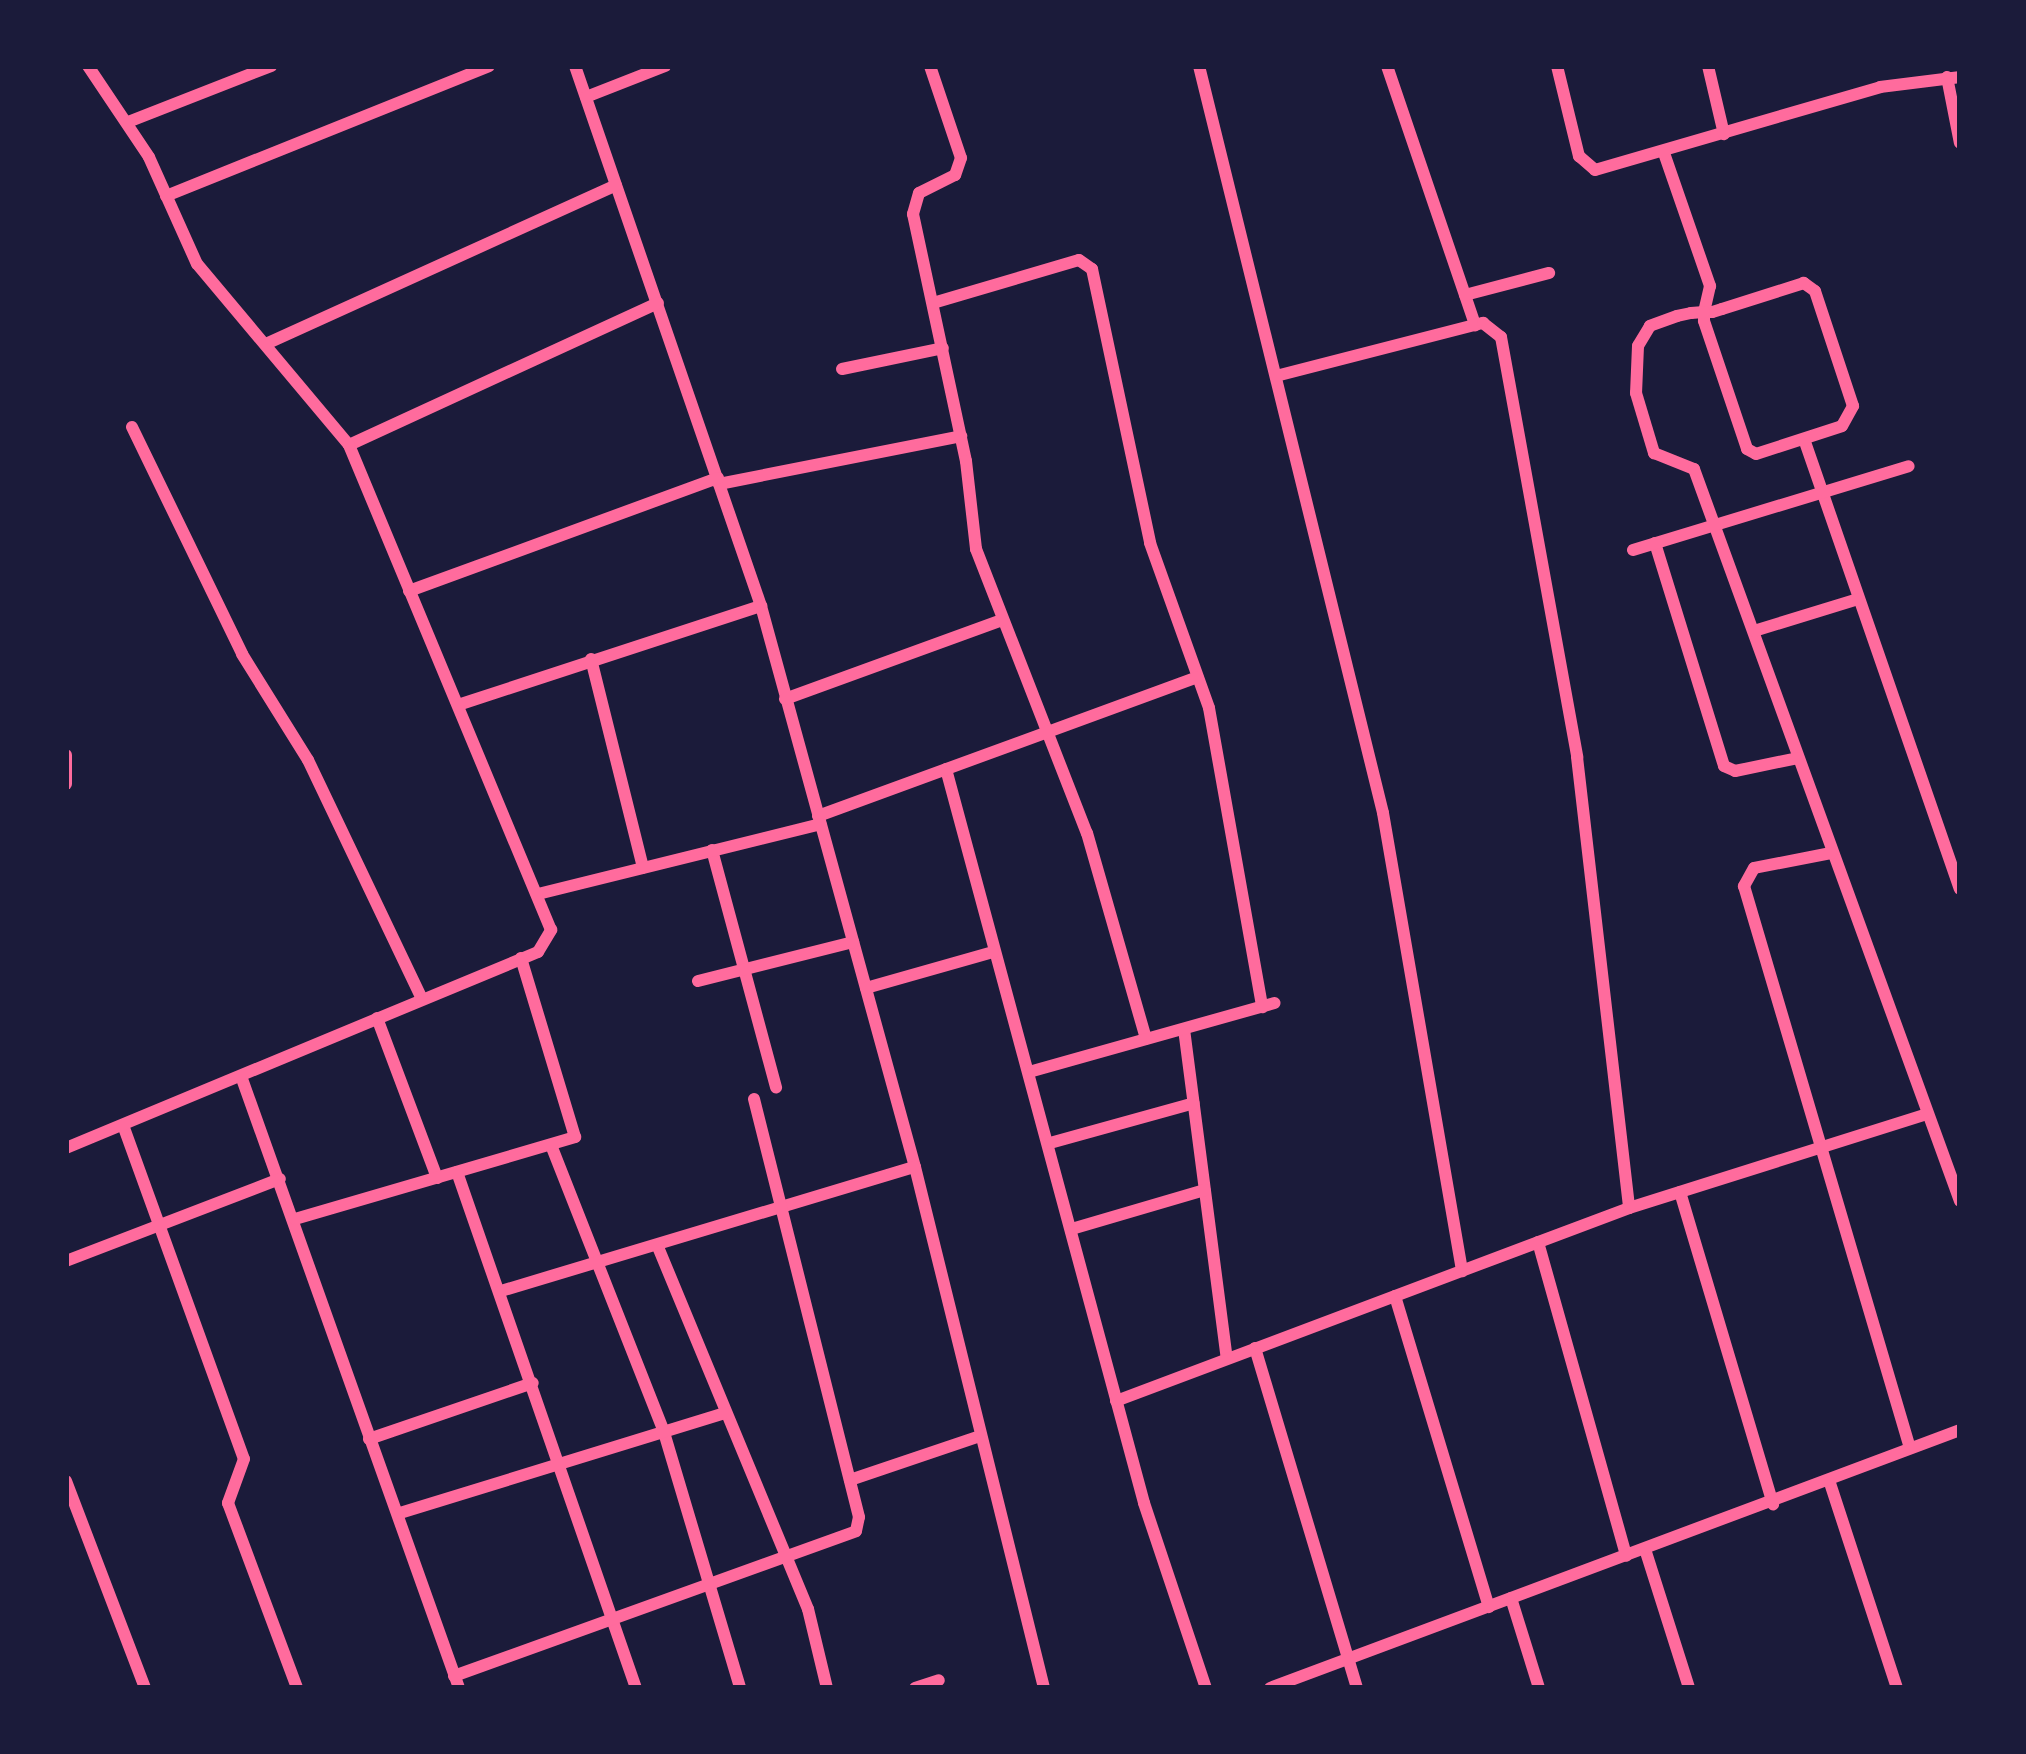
<!DOCTYPE html>
<style>
body{margin:0}
#map{position:relative;width:2026px;height:1754px;overflow:hidden;background:#1b1b3a;font-family:"Libre Baskerville",serif}
div>[style]{position:absolute}
.minor>*{height:12px;margin:-6px;padding:0 6px;transform-origin:6px;border-radius:6px;background:#ff6b9d}
span{translate:-50% -50%;white-space:nowrap;text-align:center;line-height:1.15;-webkit-text-stroke:9px #1b1b3a;paint-order:stroke}
.frame{position:absolute;inset:0;border:69px solid #1b1b3a;pointer-events:none}
</style>
<div id="map">
<div class="minor">
<div style="left:575px;top:66px;width:571px;rotate:70.99deg"></div>
<div style="left:761px;top:606px;width:582px;rotate:74.65deg"></div>
<div style="left:915px;top:1167px;width:537px;rotate:76.09deg"></div>
<div style="left:930px;top:66px;width:97px;rotate:71.4deg"></div>
<div style="left:961px;top:158px;width:18px;rotate:109deg"></div>
<div style="left:955px;top:175px;width:40px;rotate:153.4deg"></div>
<div style="left:919px;top:193px;width:22px;rotate:106deg"></div>
<div style="left:913px;top:214px;width:253px;rotate:77.9deg"></div>
<div style="left:966px;top:461px;width:89px;rotate:83.5deg"></div>
<div style="left:976px;top:549px;width:305px;rotate:68.7deg"></div>
<div style="left:1087px;top:833px;width:214px;rotate:74deg"></div>
<div style="left:1199px;top:66px;width:769px;rotate:76.16deg"></div>
<div style="left:1383px;top:813px;width:465px;rotate:80.2deg"></div>
<div style="left:1387px;top:66px;width:274px;rotate:71.2deg"></div>
<div style="left:1557px;top:66px;width:93px;rotate:76.3deg"></div>
<div style="left:1579px;top:156px;width:21px;rotate:41deg"></div>
<div style="left:1595px;top:170px;width:297px;rotate:-16.2deg"></div>
<div style="left:1880px;top:87px;width:81px;rotate:-7.1deg"></div>
<div style="left:1708px;top:66px;width:70px;rotate:76.8deg"></div>
<div style="left:1947px;top:77px;width:67px;rotate:78.9deg"></div>
<div style="left:586px;top:97px;width:85px;rotate:-21.4deg"></div>
<div style="left:128px;top:122px;width:154px;rotate:-21.4deg"></div>
<div style="left:1664px;top:153px;width:141px;rotate:70.9deg"></div>
<div style="left:1710px;top:286px;width:27px;rotate:103deg"></div>
<div style="left:1704px;top:312px;width:9px;rotate:90deg"></div>
<div style="left:1704px;top:321px;width:135px;rotate:71.4deg"></div>
<div style="left:1747px;top:449px;width:10px;rotate:29deg"></div>
<div style="left:1756px;top:454px;width:90px;rotate:-18deg"></div>
<div style="left:1842px;top:426px;width:23px;rotate:-61deg"></div>
<div style="left:1853px;top:406px;width:121px;rotate:-108.3deg"></div>
<div style="left:1815px;top:291px;width:14px;rotate:-144deg"></div>
<div style="left:1804px;top:283px;width:86px;rotate:162.4deg"></div>
<div style="left:1722px;top:309px;width:10px;rotate:163deg"></div>
<div style="left:1712px;top:312px;width:8px;rotate:180deg"></div>
<div style="left:1704px;top:312px;width:13px;rotate:176deg"></div>
<div style="left:1691px;top:313px;width:14px;rotate:168deg"></div>
<div style="left:1677px;top:316px;width:29px;rotate:160deg"></div>
<div style="left:1650px;top:326px;width:23px;rotate:121deg"></div>
<div style="left:1638px;top:346px;width:47px;rotate:92.4deg"></div>
<div style="left:1636px;top:393px;width:63px;rotate:73.3deg"></div>
<div style="left:1654px;top:453px;width:43px;rotate:21.8deg"></div>
<div style="left:1694px;top:469px;width:779px;rotate:70.03deg"></div>
<div style="left:166px;top:196px;width:348px;rotate:-21.9deg"></div>
<div style="left:1465px;top:295px;width:87px;rotate:-14.7deg"></div>
<div style="left:933px;top:303px;width:152px;rotate:-16.4deg"></div>
<div style="left:1079px;top:260px;width:16px;rotate:35deg"></div>
<div style="left:1092px;top:269px;width:280px;rotate:78deg"></div>
<div style="left:1150px;top:543px;width:175px;rotate:70.3deg"></div>
<div style="left:1209px;top:708px;width:304px;rotate:79.9deg"></div>
<div style="left:268px;top:343px;width:382px;rotate:-24.4deg"></div>
<div style="left:842px;top:369px;width:103px;rotate:-11.7deg"></div>
<div style="left:1276px;top:376px;width:214px;rotate:-14.4deg"></div>
<div style="left:1483px;top:323px;width:23px;rotate:38deg"></div>
<div style="left:1501px;top:337px;width:427px;rotate:79.7deg"></div>
<div style="left:1577px;top:757px;width:454px;rotate:83.4deg"></div>
<div style="left:132px;top:427px;width:252px;rotate:64.1deg"></div>
<div style="left:242px;top:654px;width:125px;rotate:58.1deg"></div>
<div style="left:308px;top:760px;width:265px;rotate:64.5deg"></div>
<div style="left:1804px;top:439px;width:476px;rotate:70.9deg"></div>
<div style="left:349px;top:445px;width:340px;rotate:-24.7deg"></div>
<div style="left:719px;top:484px;width:247px;rotate:-11.2deg"></div>
<div style="left:1655px;top:543px;width:233px;rotate:72.8deg"></div>
<div style="left:1724px;top:766px;width:12px;rotate:24deg"></div>
<div style="left:1735px;top:771px;width:64px;rotate:-11.7deg"></div>
<div style="left:1633px;top:550px;width:288px;rotate:-16.9deg"></div>
<div style="left:409px;top:591px;width:329px;rotate:-20.1deg"></div>
<div style="left:1754px;top:631px;width:109px;rotate:-17.1deg"></div>
<div style="left:591px;top:659px;width:215px;rotate:76deg"></div>
<div style="left:785px;top:699px;width:231px;rotate:-20deg"></div>
<div style="left:461px;top:704px;width:316px;rotate:-18.1deg"></div>
<div style="left:66px;top:755px;width:29px;rotate:90deg"></div>
<div style="left:946px;top:769px;width:760px;rotate:74.9deg"></div>
<div style="left:1144px;top:1503px;width:195px;rotate:71.5deg"></div>
<div style="left:818px;top:816px;width:404px;rotate:-20.1deg"></div>
<div style="left:712px;top:850px;width:246px;rotate:74.9deg"></div>
<div style="left:1831px;top:853px;width:78px;rotate:169deg"></div>
<div style="left:1754px;top:868px;width:21px;rotate:119deg"></div>
<div style="left:1744px;top:886px;width:583px;rotate:73.55deg"></div>
<div style="left:538px;top:894px;width:291px;rotate:-13.9deg"></div>
<div style="left:698px;top:981px;width:160px;rotate:-14.1deg"></div>
<div style="left:866px;top:988px;width:132px;rotate:-15.8deg"></div>
<div style="left:377px;top:1018px;width:171px;rotate:69.4deg"></div>
<div style="left:1184px;top:1029px;width:332px;rotate:82.6deg"></div>
<div style="left:1029px;top:1072px;width:255px;rotate:-15.7deg"></div>
<div style="left:241px;top:1076px;width:650px;rotate:70.39deg"></div>
<div style="left:123px;top:1125px;width:355px;rotate:70.1deg"></div>
<div style="left:244px;top:1459px;width:47px;rotate:110deg"></div>
<div style="left:228px;top:1503px;width:197px;rotate:69.5deg"></div>
<div style="left:1050px;top:1143px;width:149px;rotate:-15.5deg"></div>
<div style="left:551px;top:1145px;width:305px;rotate:68.5deg"></div>
<div style="left:663px;top:1429px;width:270px;rotate:73.4deg"></div>
<div style="left:66px;top:1148px;width:511px;rotate:-22.55deg"></div>
<div style="left:538px;top:952px;width:26px;rotate:-59deg"></div>
<div style="left:551px;top:930px;width:525px;rotate:-112.61deg"></div>
<div style="left:349px;top:445px;width:236px;rotate:-130deg"></div>
<div style="left:197px;top:264px;width:117px;rotate:-114.2deg"></div>
<div style="left:149px;top:157px;width:110px;rotate:-123.8deg"></div>
<div style="left:457px;top:1172px;width:546px;rotate:70.87deg"></div>
<div style="left:1680px;top:1192px;width:326px;rotate:73.4deg"></div>
<div style="left:295px;top:1219px;width:292px;rotate:-16.3deg"></div>
<div style="left:575px;top:1137px;width:187px;rotate:-106.8deg"></div>
<div style="left:1075px;top:1228px;width:135px;rotate:-16.3deg"></div>
<div style="left:1538px;top:1242px;width:326px;rotate:74.3deg"></div>
<div style="left:658px;top:1247px;width:392px;rotate:67.5deg"></div>
<div style="left:808px;top:1609px;width:81px;rotate:76.5deg"></div>
<div style="left:66px;top:1261px;width:229px;rotate:-21deg"></div>
<div style="left:501px;top:1291px;width:432px;rotate:-16.7deg"></div>
<div style="left:1395px;top:1296px;width:325px;rotate:73.2deg"></div>
<div style="left:1255px;top:1348px;width:355px;rotate:73.3deg"></div>
<div style="left:1116px;top:1401px;width:548px;rotate:-20.62deg"></div>
<div style="left:1629px;top:1208px;width:313px;rotate:-17.5deg"></div>
<div style="left:369px;top:1439px;width:173px;rotate:-18.9deg"></div>
<div style="left:850px;top:1480px;width:137px;rotate:-18.7deg"></div>
<div style="left:1829px;top:1480px;width:219px;rotate:71.9deg"></div>
<div style="left:66px;top:1481px;width:222px;rotate:69.1deg"></div>
<div style="left:400px;top:1513px;width:340px;rotate:-17.1deg"></div>
<div style="left:1645px;top:1549px;width:146px;rotate:72.4deg"></div>
<div style="left:1511px;top:1598px;width:94px;rotate:72.7deg"></div>
<div style="left:454px;top:1676px;width:427px;rotate:-19.8deg"></div>
<div style="left:856px;top:1531px;width:14px;rotate:-78deg"></div>
<div style="left:859px;top:1517px;width:431px;rotate:-104.1deg"></div>
<div style="left:915px;top:1688px;width:25px;rotate:-18deg"></div>
<div style="left:1270px;top:1688px;width:737px;rotate:-20.5deg"></div>
</div>
<div class="frame"></div>
</div>
